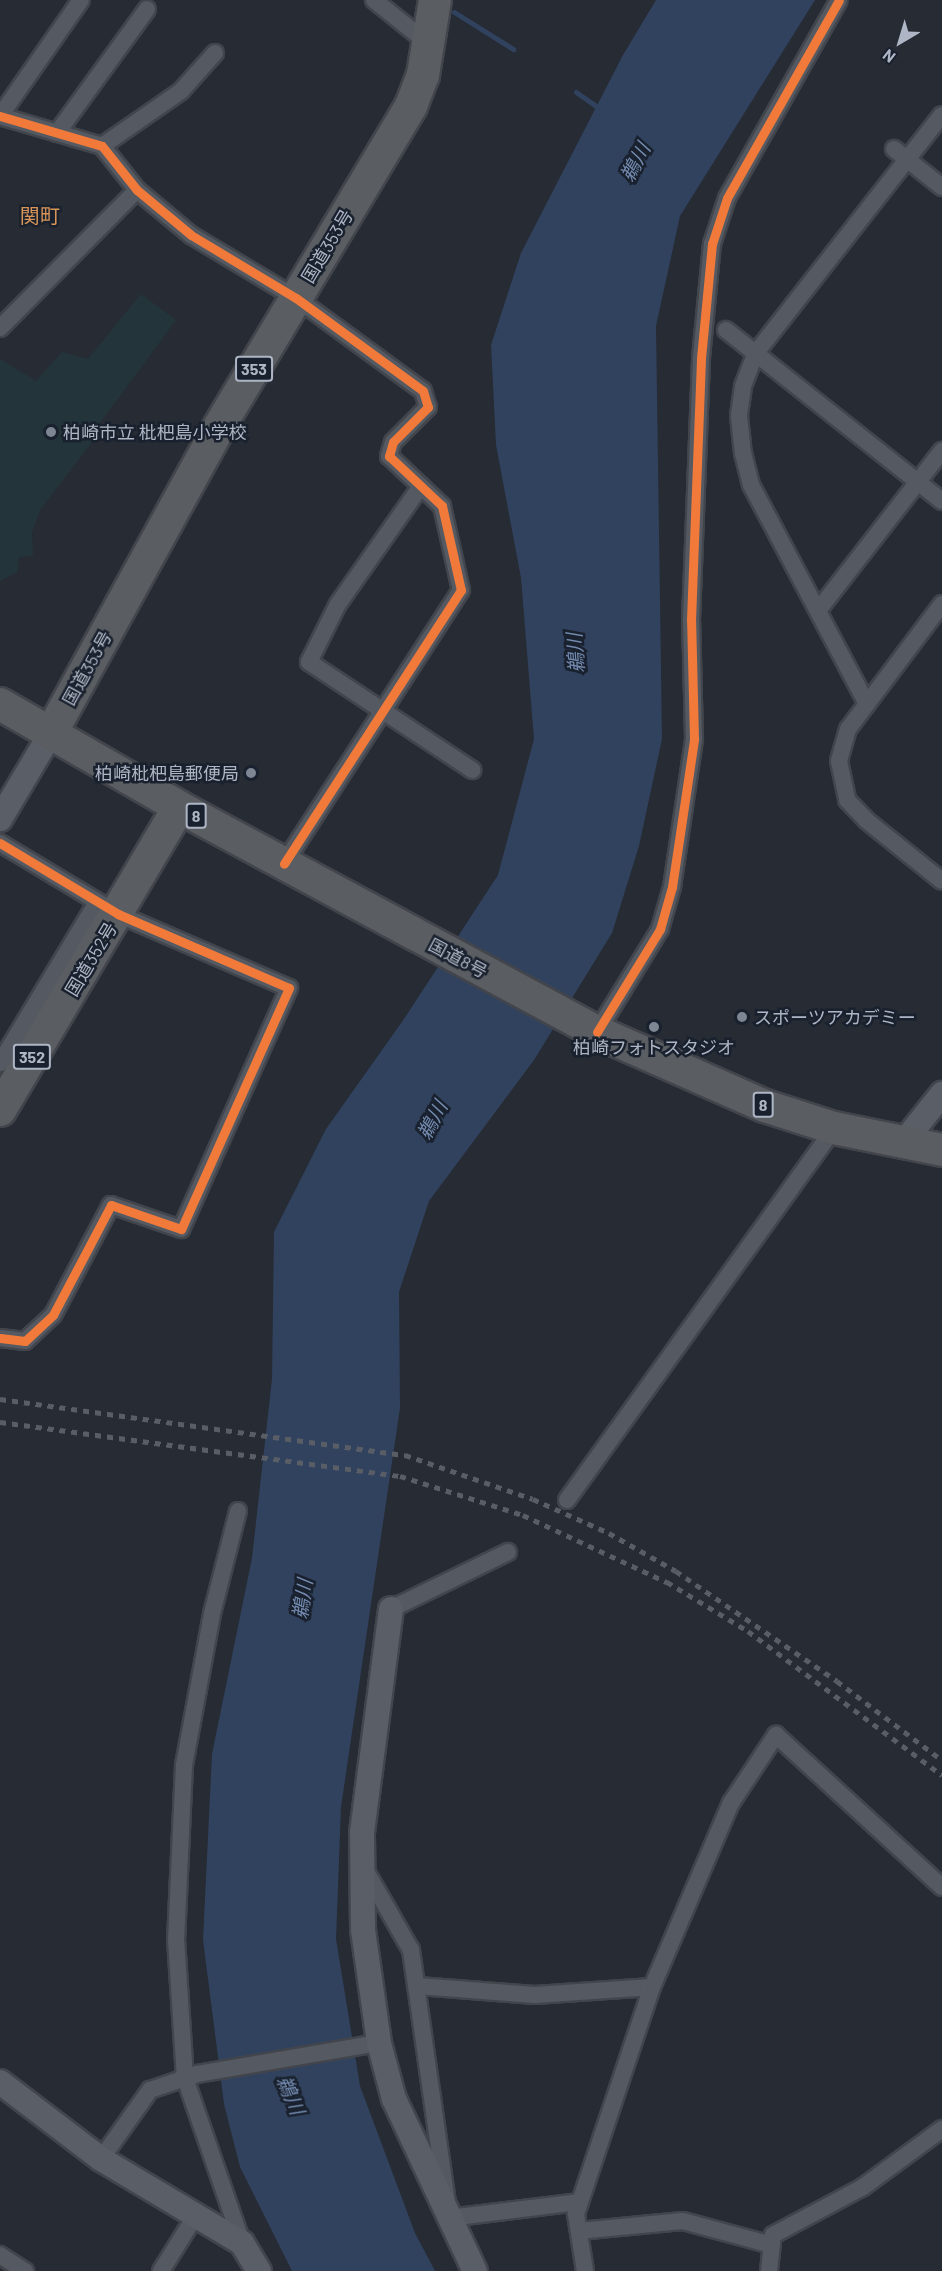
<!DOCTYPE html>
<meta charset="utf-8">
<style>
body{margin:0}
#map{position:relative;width:942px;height:2271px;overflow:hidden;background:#262b34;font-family:Barlow,"Noto Sans JP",sans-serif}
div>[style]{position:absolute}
.green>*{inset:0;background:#23353a}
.water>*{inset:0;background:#31425e}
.stream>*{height:5px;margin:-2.5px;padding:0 2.5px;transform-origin:2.5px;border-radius:2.5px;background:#31425e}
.roads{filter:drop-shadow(2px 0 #42454c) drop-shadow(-2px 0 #42454c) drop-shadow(0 2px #42454c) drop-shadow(0 -2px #42454c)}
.street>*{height:16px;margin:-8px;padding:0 8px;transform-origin:8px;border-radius:8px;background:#555a62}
.secondary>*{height:24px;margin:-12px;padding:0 12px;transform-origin:12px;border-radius:12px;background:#595e67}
.highway>*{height:32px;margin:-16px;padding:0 16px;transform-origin:16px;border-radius:16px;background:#5a5d61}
.rail>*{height:4.5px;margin-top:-2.25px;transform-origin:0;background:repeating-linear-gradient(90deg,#595d66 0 6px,transparent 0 12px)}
.cycleway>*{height:9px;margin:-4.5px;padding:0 4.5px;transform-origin:4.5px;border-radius:4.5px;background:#f17a3a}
.dots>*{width:16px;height:16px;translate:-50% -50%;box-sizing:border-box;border:3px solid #19212e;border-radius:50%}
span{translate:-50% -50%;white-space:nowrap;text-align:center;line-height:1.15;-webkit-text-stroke:5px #19212e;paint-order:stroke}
.shield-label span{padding:2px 4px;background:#19212e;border:2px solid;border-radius:4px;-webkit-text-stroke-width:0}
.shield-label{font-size:16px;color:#aeb6c6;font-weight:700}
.street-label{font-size:18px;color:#aeb6c6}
.poi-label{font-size:18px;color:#aeb6c6}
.left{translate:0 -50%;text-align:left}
.right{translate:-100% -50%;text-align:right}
.water-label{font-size:20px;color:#748bb0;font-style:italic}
.neighbourhood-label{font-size:20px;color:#d89557}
.north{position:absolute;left:870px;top:12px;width:60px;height:60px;-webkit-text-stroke:4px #19212e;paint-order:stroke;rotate:218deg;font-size:16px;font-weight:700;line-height:24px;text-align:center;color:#aeb6c6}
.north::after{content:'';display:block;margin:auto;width:21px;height:27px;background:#aeb6c6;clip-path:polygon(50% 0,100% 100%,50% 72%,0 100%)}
</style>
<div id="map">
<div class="green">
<div style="clip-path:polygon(141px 294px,176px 320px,100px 423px,96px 437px,40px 510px,32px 532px,33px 556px,19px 557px,17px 572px,0 581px,0 359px,36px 381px,62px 352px,88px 359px)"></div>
</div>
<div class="water">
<div style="clip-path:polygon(656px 0,815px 0,680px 216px,656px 326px,662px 739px,639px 846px,612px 933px,534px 1060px,429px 1201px,399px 1292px,400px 1408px,341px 1807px,336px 1939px,360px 2086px,415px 2233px,435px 2271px,292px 2271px,240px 2167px,224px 2104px,203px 1940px,212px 1754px,252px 1558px,272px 1379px,274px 1232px,326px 1129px,404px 1019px,498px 875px,534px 739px,521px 578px,496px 445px,491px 345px,521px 253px,623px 55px)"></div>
</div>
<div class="stream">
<div style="left:454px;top:12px;width:70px;rotate:32.1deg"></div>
<div style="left:576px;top:92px;width:32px;rotate:35deg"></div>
</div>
<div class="roads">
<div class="street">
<div style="left:374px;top:0;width:70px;rotate:38.7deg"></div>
<div style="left:0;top:116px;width:106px;rotate:16.4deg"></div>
<div style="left:102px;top:146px;width:56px;rotate:51.5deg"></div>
<div style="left:137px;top:190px;width:70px;rotate:39.8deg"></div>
<div style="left:191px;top:235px;width:122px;rotate:31deg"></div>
<div style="left:296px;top:298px;width:157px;rotate:36.2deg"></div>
<div style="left:423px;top:391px;width:17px;rotate:73deg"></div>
<div style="left:428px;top:407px;width:49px;rotate:135deg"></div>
<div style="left:393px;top:442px;width:15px;rotate:106deg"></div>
<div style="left:389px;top:456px;width:73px;rotate:43.3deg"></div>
<div style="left:442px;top:506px;width:86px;rotate:77.3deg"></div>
<div style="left:461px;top:590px;width:326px;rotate:122.9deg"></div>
<div style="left:0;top:116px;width:141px;rotate:-55.1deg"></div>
<div style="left:57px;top:133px;width:153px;rotate:-54deg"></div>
<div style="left:102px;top:146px;width:96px;rotate:-34.8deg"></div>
<div style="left:181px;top:91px;width:51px;rotate:-48.2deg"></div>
<div style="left:894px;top:149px;width:61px;rotate:38.4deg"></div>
<div style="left:0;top:328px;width:194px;rotate:-45.2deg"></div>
<div style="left:726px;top:330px;width:275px;rotate:38.4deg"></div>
<div style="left:421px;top:486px;width:144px;rotate:125.1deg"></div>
<div style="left:338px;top:604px;width:65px;rotate:116.6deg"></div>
<div style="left:309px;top:662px;width:196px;rotate:33.5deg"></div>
<div style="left:942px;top:604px;width:156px;rotate:126.9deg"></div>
<div style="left:848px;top:729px;width:33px;rotate:106deg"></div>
<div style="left:839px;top:761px;width:40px;rotate:78deg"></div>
<div style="left:847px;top:800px;width:28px;rotate:46deg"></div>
<div style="left:866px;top:820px;width:97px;rotate:38.8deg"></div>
<div style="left:820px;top:608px;width:199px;rotate:-52.2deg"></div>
<div style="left:867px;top:704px;width:248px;rotate:-117.9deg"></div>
<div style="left:751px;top:485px;width:32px;rotate:-104deg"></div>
<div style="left:743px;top:454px;width:39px;rotate:-96deg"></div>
<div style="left:739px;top:415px;width:29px;rotate:-82deg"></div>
<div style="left:743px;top:386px;width:34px;rotate:-69deg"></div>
<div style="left:755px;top:354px;width:303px;rotate:-52deg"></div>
<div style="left:0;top:843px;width:138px;rotate:31deg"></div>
<div style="left:118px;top:914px;width:186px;rotate:23.4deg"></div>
<div style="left:289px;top:988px;width:264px;rotate:114.1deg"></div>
<div style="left:181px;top:1229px;width:74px;rotate:-161.1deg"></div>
<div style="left:111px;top:1205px;width:124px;rotate:117.8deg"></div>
<div style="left:53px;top:1315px;width:38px;rotate:137deg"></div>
<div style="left:25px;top:1341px;width:25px;rotate:-173deg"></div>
<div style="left:597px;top:1032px;width:121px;rotate:-58.5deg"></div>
<div style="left:660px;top:929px;width:44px;rotate:-74.1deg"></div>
<div style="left:672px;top:887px;width:150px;rotate:-81.5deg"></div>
<div style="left:694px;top:739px;width:119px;rotate:-91.4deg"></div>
<div style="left:691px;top:620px;width:262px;rotate:-87.8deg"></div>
<div style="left:701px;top:358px;width:115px;rotate:-84.5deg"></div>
<div style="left:712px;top:244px;width:48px;rotate:-71.9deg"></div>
<div style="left:727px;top:198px;width:227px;rotate:-60.5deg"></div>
<div style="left:0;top:1063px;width:188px;rotate:-58.9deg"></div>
<div style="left:567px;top:1500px;width:458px;rotate:-54.3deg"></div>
<div style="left:238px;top:1511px;width:106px;rotate:104.2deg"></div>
<div style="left:212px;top:1614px;width:154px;rotate:100.5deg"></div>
<div style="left:184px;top:1765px;width:174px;rotate:92.6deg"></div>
<div style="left:176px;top:1939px;width:139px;rotate:86.3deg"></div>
<div style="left:185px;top:2078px;width:175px;rotate:70.9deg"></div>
<div style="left:391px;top:1609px;width:130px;rotate:-26deg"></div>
<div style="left:363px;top:1866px;width:97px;rotate:60.3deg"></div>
<div style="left:411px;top:1950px;width:271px;rotate:81.9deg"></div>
<div style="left:449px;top:2218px;width:132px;rotate:-7deg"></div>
<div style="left:418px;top:1986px;width:117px;rotate:4.4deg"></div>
<div style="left:535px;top:1995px;width:117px;rotate:-3.9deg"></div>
<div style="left:101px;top:2159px;width:85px;rotate:-54.6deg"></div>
<div style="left:150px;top:2090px;width:50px;rotate:-18.8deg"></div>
<div style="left:197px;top:2074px;width:185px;rotate:-9.7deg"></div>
<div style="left:579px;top:2231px;width:104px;rotate:-5.5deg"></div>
<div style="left:683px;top:2221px;width:92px;rotate:15.1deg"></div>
<div style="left:0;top:2255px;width:30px;rotate:33deg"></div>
<div style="left:161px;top:2271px;width:66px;rotate:-58deg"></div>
<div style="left:585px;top:2271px;width:58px;rotate:-99deg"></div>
<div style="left:576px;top:2214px;width:239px;rotate:-71.5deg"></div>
<div style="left:652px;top:1987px;width:200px;rotate:-66.8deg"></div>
<div style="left:731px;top:1803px;width:82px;rotate:-56.5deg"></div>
<div style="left:776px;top:1735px;width:225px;rotate:42.5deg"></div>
<div style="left:769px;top:2271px;width:36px;rotate:-84deg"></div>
<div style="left:773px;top:2235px;width:102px;rotate:-28.1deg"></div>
<div style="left:863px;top:2187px;width:98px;rotate:-36.3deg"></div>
</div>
<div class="secondary">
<div style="left:0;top:819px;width:100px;rotate:-59.3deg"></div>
<div style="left:903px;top:1143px;width:63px;rotate:-51.5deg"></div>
<div style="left:391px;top:1609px;width:226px;rotate:97.4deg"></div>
<div style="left:362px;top:1833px;width:97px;rotate:89.4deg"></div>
<div style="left:363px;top:1930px;width:114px;rotate:81.9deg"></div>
<div style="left:379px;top:2043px;width:58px;rotate:75deg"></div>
<div style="left:394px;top:2099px;width:190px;rotate:64.8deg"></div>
<div style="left:0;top:2082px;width:127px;rotate:37.3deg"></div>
<div style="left:101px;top:2159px;width:164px;rotate:30.8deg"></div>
<div style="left:242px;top:2243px;width:33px;rotate:59deg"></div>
</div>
<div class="highway">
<div style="left:0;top:704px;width:207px;rotate:29.9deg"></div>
<div style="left:179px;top:807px;width:475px;rotate:28.3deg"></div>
<div style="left:597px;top:1032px;width:184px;rotate:23.8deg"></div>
<div style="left:765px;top:1106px;width:72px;rotate:17.7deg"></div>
<div style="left:834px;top:1128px;width:110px;rotate:11.5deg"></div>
<div style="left:51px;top:733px;width:349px;rotate:-61.2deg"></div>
<div style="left:219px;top:427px;width:374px;rotate:-59.1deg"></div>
<div style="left:411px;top:106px;width:33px;rotate:-69deg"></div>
<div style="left:423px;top:75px;width:76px;rotate:-80.9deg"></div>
<div style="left:0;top:1110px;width:352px;rotate:-59.4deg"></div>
</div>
</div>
<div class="rail">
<div style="left:0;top:1399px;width:409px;rotate:7.9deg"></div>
<div style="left:405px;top:1455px;width:135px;rotate:19deg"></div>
<div style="left:533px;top:1499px;width:83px;rotate:24.1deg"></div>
<div style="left:609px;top:1533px;width:77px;rotate:29.6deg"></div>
<div style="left:676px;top:1571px;width:195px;rotate:34.3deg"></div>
<div style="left:837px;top:1681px;width:131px;rotate:37deg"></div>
<div style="left:0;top:1422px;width:404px;rotate:7.7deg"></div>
<div style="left:400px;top:1476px;width:129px;rotate:17.6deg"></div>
<div style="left:523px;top:1515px;width:159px;rotate:25deg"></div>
<div style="left:667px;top:1582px;width:95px;rotate:31.2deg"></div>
<div style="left:748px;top:1631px;width:242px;rotate:36.6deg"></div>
</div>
<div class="cycleway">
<div style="left:0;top:116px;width:106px;rotate:16.4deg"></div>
<div style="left:102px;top:146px;width:56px;rotate:51.5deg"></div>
<div style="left:137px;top:190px;width:70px;rotate:39.8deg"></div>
<div style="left:191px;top:235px;width:122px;rotate:31deg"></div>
<div style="left:296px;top:298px;width:157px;rotate:36.2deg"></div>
<div style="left:423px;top:391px;width:17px;rotate:73deg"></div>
<div style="left:428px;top:407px;width:49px;rotate:135deg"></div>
<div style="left:393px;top:442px;width:15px;rotate:106deg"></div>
<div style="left:389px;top:456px;width:73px;rotate:43.3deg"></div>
<div style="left:442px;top:506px;width:86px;rotate:77.3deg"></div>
<div style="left:461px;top:590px;width:326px;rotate:122.9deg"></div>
<div style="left:0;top:843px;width:138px;rotate:31deg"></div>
<div style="left:118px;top:914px;width:186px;rotate:23.4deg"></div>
<div style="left:289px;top:988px;width:264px;rotate:114.1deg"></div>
<div style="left:181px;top:1229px;width:74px;rotate:-161.1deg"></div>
<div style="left:111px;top:1205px;width:124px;rotate:117.8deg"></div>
<div style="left:53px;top:1315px;width:38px;rotate:137deg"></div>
<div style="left:25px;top:1341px;width:25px;rotate:-173deg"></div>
<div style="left:597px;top:1032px;width:121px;rotate:-58.5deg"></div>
<div style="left:660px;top:929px;width:44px;rotate:-74.1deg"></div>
<div style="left:672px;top:887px;width:150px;rotate:-81.5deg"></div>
<div style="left:694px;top:739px;width:119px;rotate:-91.4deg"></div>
<div style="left:691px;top:620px;width:262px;rotate:-87.8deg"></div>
<div style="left:701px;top:358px;width:115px;rotate:-84.5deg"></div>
<div style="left:712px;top:244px;width:48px;rotate:-71.9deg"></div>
<div style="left:727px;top:198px;width:227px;rotate:-60.5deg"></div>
</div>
<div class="dots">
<div style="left:51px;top:432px;background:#7e8593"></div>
<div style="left:251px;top:773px;background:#7e8593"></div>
<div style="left:742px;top:1017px;background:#7e8593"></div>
<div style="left:654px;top:1027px;background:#7e8593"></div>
</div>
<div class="shield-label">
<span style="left:254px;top:369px">353</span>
<span style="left:196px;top:816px">8</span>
<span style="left:32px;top:1057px">352</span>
<span style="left:763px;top:1105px">8</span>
</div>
<div class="street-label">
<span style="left:327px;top:246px;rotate:-59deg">国道353号</span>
<span style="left:87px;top:668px;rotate:-61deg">国道353号</span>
<span style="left:458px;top:958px;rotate:28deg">国道8号</span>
<span style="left:91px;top:959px;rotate:-59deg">国道352号</span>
</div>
<div class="poi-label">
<span class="left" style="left:63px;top:432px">柏崎市立 枇杷島小学校</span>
<span class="right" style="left:239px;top:773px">柏崎枇杷島郵便局</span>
<span class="left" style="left:754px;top:1017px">スポーツアカデミー</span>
<span style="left:654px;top:1047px">柏崎フォトスタジオ</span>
</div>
<div class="water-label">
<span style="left:635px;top:162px;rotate:-62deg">鵜川</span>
<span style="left:575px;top:653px;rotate:-94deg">鵜川</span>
<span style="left:432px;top:1120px;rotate:-62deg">鵜川</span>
<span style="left:302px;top:1599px;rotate:-82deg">鵜川</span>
<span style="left:291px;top:2095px;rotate:67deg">鵜川</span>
</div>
<div class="neighbourhood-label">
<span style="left:40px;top:215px">関町</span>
</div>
<div class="north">N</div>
</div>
